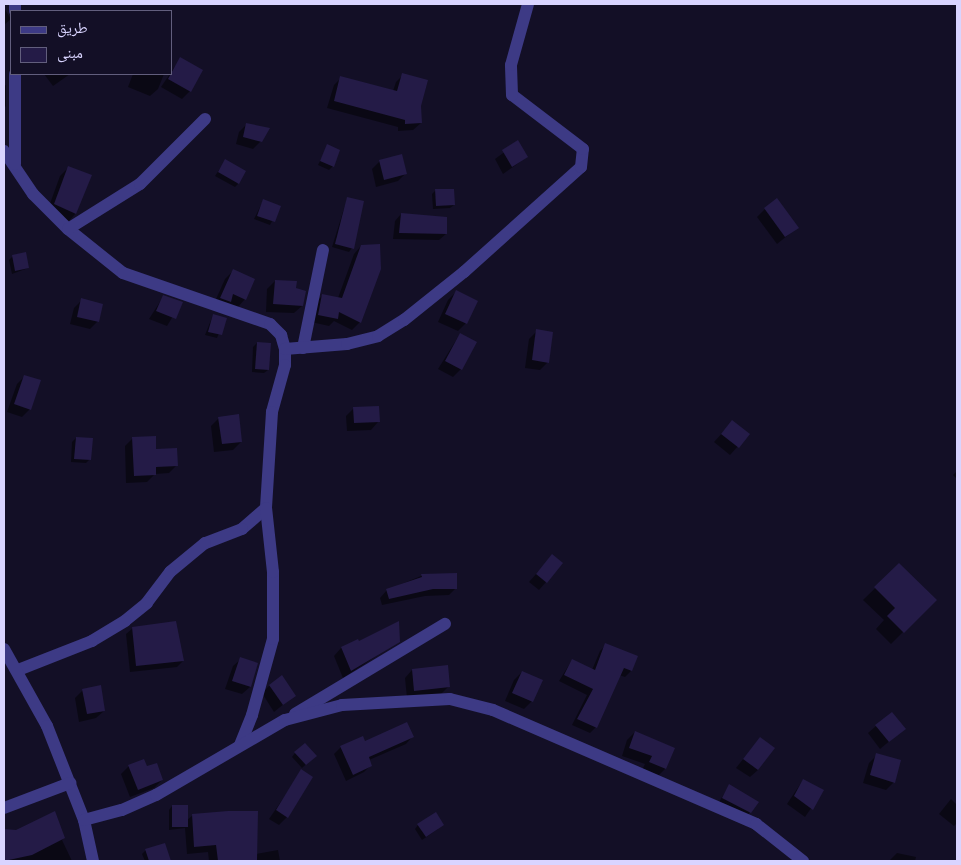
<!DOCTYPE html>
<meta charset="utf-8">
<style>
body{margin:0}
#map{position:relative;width:961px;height:865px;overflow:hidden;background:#130f26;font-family:Jost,"Noto Naskh Arabic",sans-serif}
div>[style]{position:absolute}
.shadow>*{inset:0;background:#0007}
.building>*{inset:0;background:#241b47}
.minor>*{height:12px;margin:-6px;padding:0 6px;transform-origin:6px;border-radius:6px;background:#3d3a85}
span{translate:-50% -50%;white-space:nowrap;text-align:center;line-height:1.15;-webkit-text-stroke:4px #130f26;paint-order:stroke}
.frame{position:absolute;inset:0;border:5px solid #d9d4ff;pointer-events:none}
.legend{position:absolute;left:10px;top:10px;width:162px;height:65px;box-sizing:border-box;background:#130f26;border:1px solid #625e7d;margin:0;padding:6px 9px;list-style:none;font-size:15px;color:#d9d4ff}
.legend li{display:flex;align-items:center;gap:10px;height:25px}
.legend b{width:25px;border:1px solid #625e7d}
</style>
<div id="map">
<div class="shadow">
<div style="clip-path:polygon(4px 8px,11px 19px,4px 25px)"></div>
<div style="clip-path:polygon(180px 59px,190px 91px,182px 99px,161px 87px)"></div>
<div style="clip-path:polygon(44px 74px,70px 74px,53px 86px)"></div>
<div style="clip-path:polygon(133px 74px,164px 74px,158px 89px,150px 96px,128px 87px)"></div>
<div style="clip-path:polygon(403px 75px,420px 106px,421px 123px,413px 130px,398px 131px,398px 127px,327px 108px,334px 85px,341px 78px,393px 91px,396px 82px)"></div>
<div style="clip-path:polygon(6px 85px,6px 106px,4px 108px,4px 86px)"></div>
<div style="clip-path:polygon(247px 124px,261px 141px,253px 149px,236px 144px,239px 132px)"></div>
<div style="clip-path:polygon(518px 142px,527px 157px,503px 174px,495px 159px)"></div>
<div style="clip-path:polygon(328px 146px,333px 166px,329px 170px,318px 165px)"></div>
<div style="clip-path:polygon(225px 161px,238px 184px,235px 187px,215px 176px)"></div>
<div style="clip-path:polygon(380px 161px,406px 173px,398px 181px,376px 187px,372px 169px)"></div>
<div style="clip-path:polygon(68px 168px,76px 213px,69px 221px,47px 212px,60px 176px)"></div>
<div style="clip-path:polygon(436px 190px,454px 205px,450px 208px,433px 209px,432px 194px)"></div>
<div style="clip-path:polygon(347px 199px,352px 248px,349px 252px,332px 247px)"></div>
<div style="clip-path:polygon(263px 201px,280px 206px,270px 225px,254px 219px)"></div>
<div style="clip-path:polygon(765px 209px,797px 228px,777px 244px,757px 217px)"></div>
<div style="clip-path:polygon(401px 214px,446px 234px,439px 240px,393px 239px,395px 221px)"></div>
<div style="clip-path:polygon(361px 246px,380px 269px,360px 322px,352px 330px,334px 321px,329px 326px,311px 322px,315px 303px,323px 295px,338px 298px,354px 254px)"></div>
<div style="clip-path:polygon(12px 257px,28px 268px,12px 274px,9px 260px)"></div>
<div style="clip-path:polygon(233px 271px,245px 299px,238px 307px,213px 306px,225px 279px)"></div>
<div style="clip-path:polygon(275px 281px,295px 289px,302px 306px,294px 313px,266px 312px,267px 289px)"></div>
<div style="clip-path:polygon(456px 292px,466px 323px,458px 331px,438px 322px,448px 300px)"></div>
<div style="clip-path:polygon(163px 297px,181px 303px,167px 326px,149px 319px)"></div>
<div style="clip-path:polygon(82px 300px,98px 321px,90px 329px,70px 324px,74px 308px)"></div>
<div style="clip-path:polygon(213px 315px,225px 319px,217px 338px,205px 335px)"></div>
<div style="clip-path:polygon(537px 331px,548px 362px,540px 370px,525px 368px,529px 339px)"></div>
<div style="clip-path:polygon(460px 334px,461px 369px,453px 377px,438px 369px)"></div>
<div style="clip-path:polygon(257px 343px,268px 370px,264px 373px,252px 372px,253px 347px)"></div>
<div style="clip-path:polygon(25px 376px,30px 409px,22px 417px,7px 412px,17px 384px)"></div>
<div style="clip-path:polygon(354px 408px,378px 422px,371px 430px,347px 431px,346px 416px)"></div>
<div style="clip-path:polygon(219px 418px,241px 442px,233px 450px,214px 452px,211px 426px)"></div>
<div style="clip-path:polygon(725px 430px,748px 435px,730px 455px,714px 442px)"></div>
<div style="clip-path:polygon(76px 438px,90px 459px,86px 463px,71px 462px,72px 442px)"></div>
<div style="clip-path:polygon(133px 438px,155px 450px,177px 465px,169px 473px,155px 474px,147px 482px,126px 483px,125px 446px)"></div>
<div style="clip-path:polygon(957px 471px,957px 479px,953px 475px)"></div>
<div style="clip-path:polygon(552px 556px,546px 582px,539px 590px,529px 582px)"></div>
<div style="clip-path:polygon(899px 565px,935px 600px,891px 644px,876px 629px,884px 620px,863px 600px)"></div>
<div style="clip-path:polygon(456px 575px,456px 588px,449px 595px,425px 596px,382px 605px,380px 598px,387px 590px,421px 576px)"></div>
<div style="clip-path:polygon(133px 628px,183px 661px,177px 667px,130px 672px,126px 634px)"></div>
<div style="clip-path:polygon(399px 641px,343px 678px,334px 656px,341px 648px,360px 643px)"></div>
<div style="clip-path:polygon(606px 645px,631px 671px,625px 677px,619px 675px,596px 727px,590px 733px,572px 725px,587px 695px,559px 681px,572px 660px,592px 670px,600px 651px)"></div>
<div style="clip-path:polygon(241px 659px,250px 687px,242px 694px,225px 689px,233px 666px)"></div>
<div style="clip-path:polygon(412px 670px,449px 686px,441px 694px,407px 698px,405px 678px)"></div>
<div style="clip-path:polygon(522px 672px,532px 701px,524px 709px,505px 701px,514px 680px)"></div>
<div style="clip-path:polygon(270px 685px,295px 695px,274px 712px,262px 693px)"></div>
<div style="clip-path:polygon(83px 690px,104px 711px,96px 718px,79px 722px,75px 698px)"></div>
<div style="clip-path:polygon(876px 726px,904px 729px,880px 749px,868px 733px)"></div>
<div style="clip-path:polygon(635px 732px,674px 748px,665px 769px,657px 777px,642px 770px,645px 764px,622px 756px,627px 740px)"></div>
<div style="clip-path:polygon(412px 737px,406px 744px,369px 760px,371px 765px,364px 772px,346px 781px,334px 754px,341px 747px)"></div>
<div style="clip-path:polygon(760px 738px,758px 770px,750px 777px,736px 768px)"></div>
<div style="clip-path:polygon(295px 753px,315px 756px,302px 768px,292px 757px)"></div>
<div style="clip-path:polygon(877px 755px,894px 782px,886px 790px,863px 783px,869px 763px)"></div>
<div style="clip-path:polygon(129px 766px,146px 768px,162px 780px,154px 788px,130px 797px,121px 774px)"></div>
<div style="clip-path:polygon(302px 771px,287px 817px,279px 825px,269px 819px)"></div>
<div style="clip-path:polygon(803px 780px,823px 791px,805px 817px,787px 804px)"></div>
<div style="clip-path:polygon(729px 786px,750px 812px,747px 816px,719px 802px)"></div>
<div style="clip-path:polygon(951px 799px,957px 805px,957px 823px,954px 826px,939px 814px)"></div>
<div style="clip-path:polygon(172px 806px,186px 821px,193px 815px,256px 854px,278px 850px,280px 861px,209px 861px,208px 852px,187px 854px,185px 828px,169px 830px,169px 810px)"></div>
<div style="clip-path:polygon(418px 825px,438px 829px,422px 840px,415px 829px)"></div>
<div style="clip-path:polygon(7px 831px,64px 838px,62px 840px,72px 861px,4px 861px,4px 832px)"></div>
<div style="clip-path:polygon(146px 850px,169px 861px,145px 861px,142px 854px)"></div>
<div style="clip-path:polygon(897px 853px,916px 857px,915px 861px,889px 861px)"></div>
</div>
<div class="building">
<div style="clip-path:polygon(180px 57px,203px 70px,191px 92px,168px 79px)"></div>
<div style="clip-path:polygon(402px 73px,428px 80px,421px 106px,422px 123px,405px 124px,405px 120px,334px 101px,340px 76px,397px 91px)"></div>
<div style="clip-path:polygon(246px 123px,270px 128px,262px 142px,243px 137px)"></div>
<div style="clip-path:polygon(518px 140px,528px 157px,512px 167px,502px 150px)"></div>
<div style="clip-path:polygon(327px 144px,340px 150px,334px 167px,320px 161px)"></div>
<div style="clip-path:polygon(402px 154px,407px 174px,384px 180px,379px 160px)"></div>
<div style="clip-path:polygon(225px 159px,246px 171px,239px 184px,218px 172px)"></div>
<div style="clip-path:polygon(68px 166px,92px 175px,76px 214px,54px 204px)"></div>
<div style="clip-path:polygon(435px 189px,454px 189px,455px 205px,436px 206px)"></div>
<div style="clip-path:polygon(347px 197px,364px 201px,354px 249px,335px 244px)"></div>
<div style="clip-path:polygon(777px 198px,799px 228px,785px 237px,764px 208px)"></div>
<div style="clip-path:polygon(263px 199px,281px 206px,275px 222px,257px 216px)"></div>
<div style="clip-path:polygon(401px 213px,447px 217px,447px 234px,399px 233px)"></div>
<div style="clip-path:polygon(380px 244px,381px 269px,361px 323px,339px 312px,338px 319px,318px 315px,322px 294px,342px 298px,361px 245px)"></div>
<div style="clip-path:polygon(26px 252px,29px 268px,15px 271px,12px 255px)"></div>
<div style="clip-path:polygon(233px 269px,255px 279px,246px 300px,233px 294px,231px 302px,220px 298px)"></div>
<div style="clip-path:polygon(275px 280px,297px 281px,296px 288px,306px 291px,303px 306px,273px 304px)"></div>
<div style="clip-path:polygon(456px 290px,478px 301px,467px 324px,445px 314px)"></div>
<div style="clip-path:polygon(163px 295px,183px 302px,176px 319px,156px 311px)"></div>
<div style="clip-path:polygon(81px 298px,103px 304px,99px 322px,77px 317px)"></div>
<div style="clip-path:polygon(213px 314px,227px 318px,222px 335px,208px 332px)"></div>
<div style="clip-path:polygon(536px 329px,553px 332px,549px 363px,532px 360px)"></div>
<div style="clip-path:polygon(460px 333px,477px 342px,462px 370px,445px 361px)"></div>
<div style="clip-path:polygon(257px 342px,271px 343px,269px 370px,255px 369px)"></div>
<div style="clip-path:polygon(24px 375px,41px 380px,31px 410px,14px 404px)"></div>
<div style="clip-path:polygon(379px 406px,380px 422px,354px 423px,353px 407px)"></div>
<div style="clip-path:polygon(239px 414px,242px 442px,222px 444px,218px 417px)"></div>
<div style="clip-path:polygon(732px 420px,750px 434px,739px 448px,721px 434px)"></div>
<div style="clip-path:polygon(156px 436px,156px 449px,177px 448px,178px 466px,156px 467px,156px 475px,134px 476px,132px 437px)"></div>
<div style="clip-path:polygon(76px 437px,93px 438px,91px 460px,74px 459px)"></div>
<div style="clip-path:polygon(552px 554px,563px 563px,547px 583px,536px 574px)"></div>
<div style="clip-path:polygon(899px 563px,937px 600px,904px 633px,887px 616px,895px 608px,874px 587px)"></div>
<div style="clip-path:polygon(457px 573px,457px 589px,433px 589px,389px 599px,386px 589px,422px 577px,421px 574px)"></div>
<div style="clip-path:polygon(176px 621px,184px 661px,136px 666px,132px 627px)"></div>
<div style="clip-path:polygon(399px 621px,400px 642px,351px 671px,341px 647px,358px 639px,359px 641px)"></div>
<div style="clip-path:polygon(605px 643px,638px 656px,632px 671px,624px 668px,597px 728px,577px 719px,593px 689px,564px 675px,572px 659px,595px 670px)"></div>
<div style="clip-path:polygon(240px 657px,258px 663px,251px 687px,232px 681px)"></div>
<div style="clip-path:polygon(448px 665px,450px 687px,414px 691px,412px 669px)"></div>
<div style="clip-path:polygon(522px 671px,543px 680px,533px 702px,512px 693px)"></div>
<div style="clip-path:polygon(282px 675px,296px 696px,283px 705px,269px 685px)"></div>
<div style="clip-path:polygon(101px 685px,105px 711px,87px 714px,82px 689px)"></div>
<div style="clip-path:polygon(892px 712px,906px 729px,889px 742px,875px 725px)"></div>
<div style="clip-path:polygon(407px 722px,414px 737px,369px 757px,372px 766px,353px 775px,340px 746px,363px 736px,365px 741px)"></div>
<div style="clip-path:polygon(635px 731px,675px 748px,666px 769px,649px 762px,652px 756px,629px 748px)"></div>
<div style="clip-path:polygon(760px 737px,775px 748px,758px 770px,743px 759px)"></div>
<div style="clip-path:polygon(305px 743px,317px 756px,306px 765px,294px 752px)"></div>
<div style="clip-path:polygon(876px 753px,901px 760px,895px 783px,870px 775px)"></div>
<div style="clip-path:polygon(144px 759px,147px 766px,157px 763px,163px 780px,138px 790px,128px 765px)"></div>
<div style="clip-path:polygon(301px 769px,313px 777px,288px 818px,276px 810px)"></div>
<div style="clip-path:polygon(803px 779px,824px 790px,813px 810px,794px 796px)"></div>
<div style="clip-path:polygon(729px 784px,759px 802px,751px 813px,722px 798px)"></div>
<div style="clip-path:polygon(172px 805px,188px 805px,188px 827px,172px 827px)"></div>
<div style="clip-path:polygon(55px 811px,65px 838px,32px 855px,4px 861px,4px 829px,16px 830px)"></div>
<div style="clip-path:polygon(228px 811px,258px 811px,257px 861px,218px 861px,216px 845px,194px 847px,192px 814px)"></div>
<div style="clip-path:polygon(436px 812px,444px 825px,426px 837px,417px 824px)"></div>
<div style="clip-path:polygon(165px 843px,171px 861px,149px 861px,145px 849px)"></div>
</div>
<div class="minor">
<div style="left:15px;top:11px;width:7px;rotate:-90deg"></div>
<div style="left:4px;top:151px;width:52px;rotate:56deg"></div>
<div style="left:33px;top:194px;width:49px;rotate:45deg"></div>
<div style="left:68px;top:229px;width:70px;rotate:38.7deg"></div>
<div style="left:123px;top:273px;width:156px;rotate:19.1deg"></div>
<div style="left:270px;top:324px;width:16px;rotate:45deg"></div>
<div style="left:281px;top:335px;width:15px;rotate:74deg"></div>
<div style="left:285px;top:349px;width:16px;rotate:90deg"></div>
<div style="left:285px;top:365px;width:49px;rotate:105.5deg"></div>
<div style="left:272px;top:412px;width:96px;rotate:93.6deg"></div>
<div style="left:266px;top:508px;width:32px;rotate:139deg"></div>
<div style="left:242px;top:529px;width:40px;rotate:159deg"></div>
<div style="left:205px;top:543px;width:45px;rotate:140.4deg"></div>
<div style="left:170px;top:572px;width:39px;rotate:127deg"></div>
<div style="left:147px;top:603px;width:28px;rotate:141deg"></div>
<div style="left:125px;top:621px;width:39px;rotate:149deg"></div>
<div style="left:92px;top:641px;width:79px;rotate:158.6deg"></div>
<div style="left:15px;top:164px;width:90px;rotate:-90deg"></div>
<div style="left:68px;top:229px;width:85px;rotate:-32deg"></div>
<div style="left:140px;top:184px;width:92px;rotate:-45deg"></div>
<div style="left:303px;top:348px;width:100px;rotate:-78.5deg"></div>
<div style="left:285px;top:349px;width:62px;rotate:-4.6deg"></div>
<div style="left:347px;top:344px;width:32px;rotate:-14deg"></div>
<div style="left:378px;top:336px;width:31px;rotate:-32deg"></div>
<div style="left:404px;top:320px;width:77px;rotate:-38.7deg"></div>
<div style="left:464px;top:272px;width:157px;rotate:-41.9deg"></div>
<div style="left:581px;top:167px;width:18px;rotate:-84deg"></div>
<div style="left:583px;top:149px;width:89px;rotate:-142.7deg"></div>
<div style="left:512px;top:95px;width:30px;rotate:-92deg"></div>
<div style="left:511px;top:65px;width:63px;rotate:-74.4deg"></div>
<div style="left:4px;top:649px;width:88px;rotate:60.8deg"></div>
<div style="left:47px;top:726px;width:101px;rotate:68.5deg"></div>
<div style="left:84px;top:820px;width:42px;rotate:77.6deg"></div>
<div style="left:295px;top:714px;width:175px;rotate:-31deg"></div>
<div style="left:240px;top:745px;width:32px;rotate:-68deg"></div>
<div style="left:252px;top:715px;width:79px;rotate:-74.6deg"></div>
<div style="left:273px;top:639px;width:67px;rotate:-90deg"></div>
<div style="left:273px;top:572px;width:64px;rotate:-96.2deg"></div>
<div style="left:4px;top:808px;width:71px;rotate:-20.7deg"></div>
<div style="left:84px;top:820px;width:39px;rotate:-15deg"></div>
<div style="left:122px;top:810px;width:37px;rotate:-24deg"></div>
<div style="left:156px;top:795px;width:149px;rotate:-30.2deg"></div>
<div style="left:285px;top:720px;width:59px;rotate:-14.7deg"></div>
<div style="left:342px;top:705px;width:108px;rotate:-3.2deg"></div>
<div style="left:450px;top:699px;width:44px;rotate:14.3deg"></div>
<div style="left:493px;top:710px;width:287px;rotate:23.4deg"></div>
<div style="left:756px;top:824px;width:60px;rotate:38.2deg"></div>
</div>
<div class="frame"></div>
<ul class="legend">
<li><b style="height:6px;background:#3d3a85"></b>طريق</li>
<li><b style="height:14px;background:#241b47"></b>مبنى</li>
</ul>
</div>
